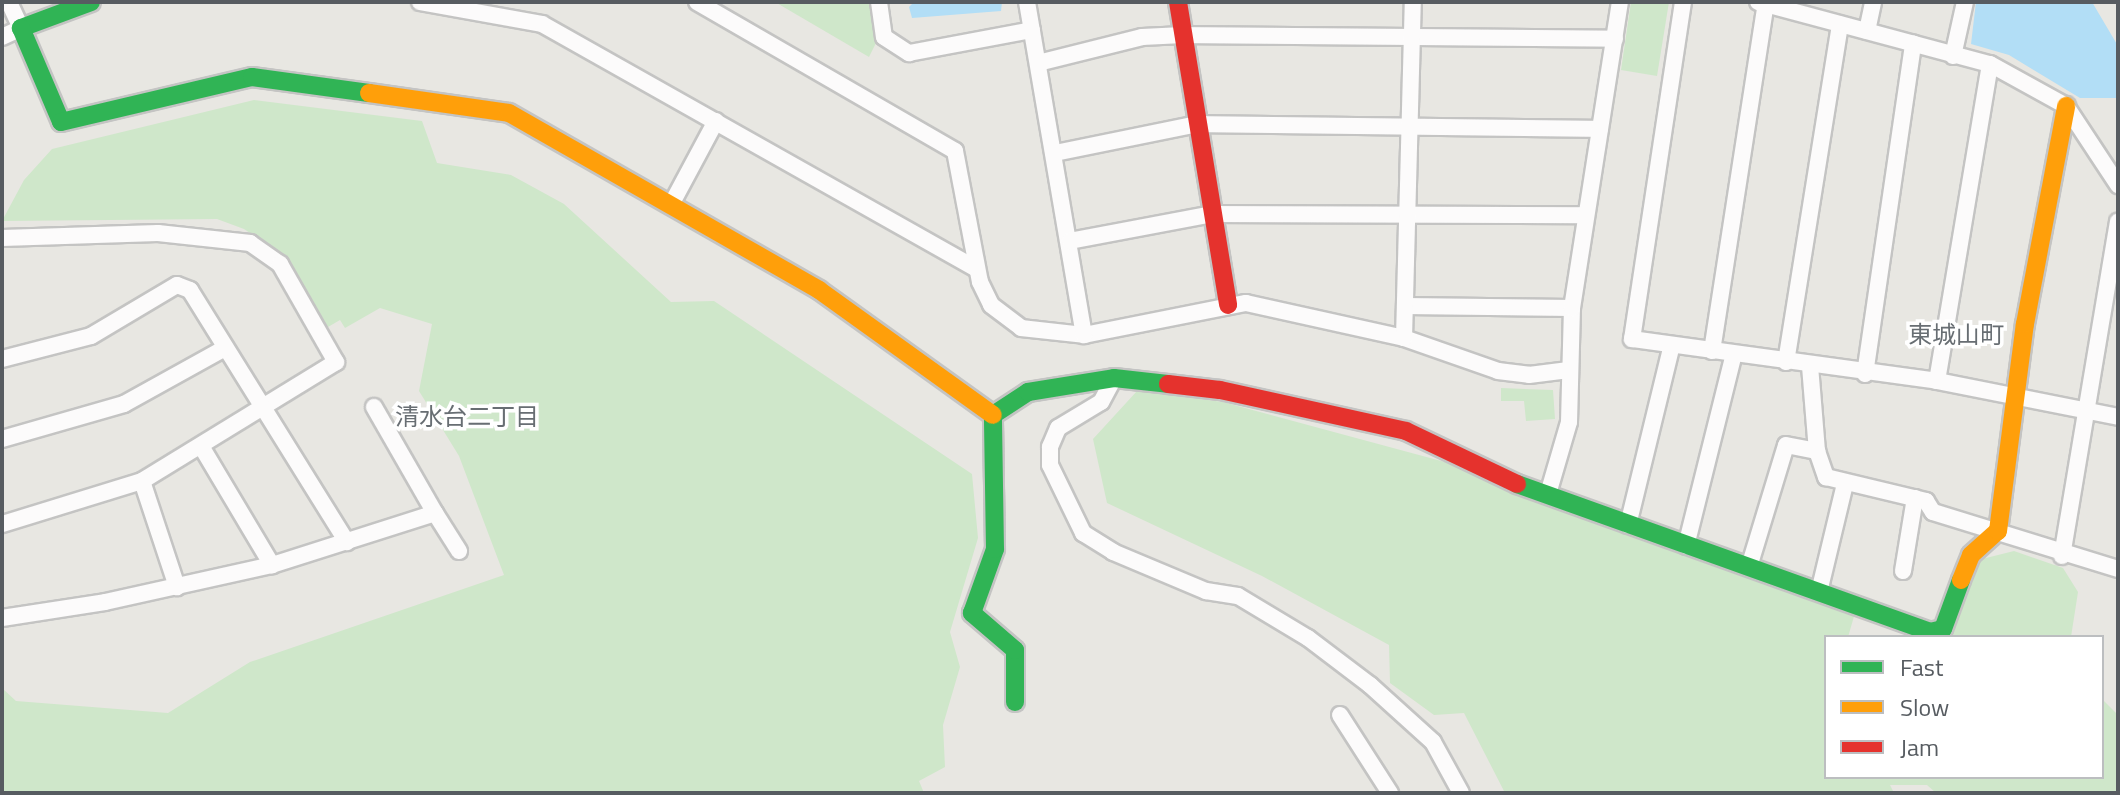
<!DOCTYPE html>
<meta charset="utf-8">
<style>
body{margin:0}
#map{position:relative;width:2120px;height:795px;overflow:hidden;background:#e8e7e2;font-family:"Titillium Web","Noto Sans JP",sans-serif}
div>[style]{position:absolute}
.green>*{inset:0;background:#cfe7ca}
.water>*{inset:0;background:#b2def6}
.roads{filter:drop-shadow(2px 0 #c4c4c3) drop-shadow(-2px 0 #c4c4c3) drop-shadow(0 2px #c4c4c3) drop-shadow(0 -2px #c4c4c3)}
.street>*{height:16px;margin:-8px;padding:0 8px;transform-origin:8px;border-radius:8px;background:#fcfbfb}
.fast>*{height:18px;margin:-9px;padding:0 9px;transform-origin:9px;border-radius:9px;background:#30b455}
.slow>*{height:18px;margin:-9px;padding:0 9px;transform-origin:9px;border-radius:9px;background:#ff9f0a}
.jam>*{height:18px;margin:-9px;padding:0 9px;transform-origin:9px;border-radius:9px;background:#e5322d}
span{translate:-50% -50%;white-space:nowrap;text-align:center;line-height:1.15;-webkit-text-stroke:7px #fff;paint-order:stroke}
.neighbourhood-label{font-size:24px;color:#686e73}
.frame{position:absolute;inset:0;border:4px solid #575c61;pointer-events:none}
.legend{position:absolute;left:1824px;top:635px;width:280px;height:144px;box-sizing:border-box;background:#fff;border:2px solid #bcbec0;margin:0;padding:10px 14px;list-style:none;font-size:24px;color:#575c61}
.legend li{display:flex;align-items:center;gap:16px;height:40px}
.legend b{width:40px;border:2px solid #bcbec0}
</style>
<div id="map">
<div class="green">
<div style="clip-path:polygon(775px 2px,871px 2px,877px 41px,869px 57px)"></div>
<div style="clip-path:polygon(1631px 2px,1669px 2px,1657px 76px,1621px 70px)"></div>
<div style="clip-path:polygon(254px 100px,422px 121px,437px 163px,511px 175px,564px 204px,671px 302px,714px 301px,972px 474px,978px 538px,950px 632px,960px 667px,943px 725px,945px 767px,919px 781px,924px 793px,2px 793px,2px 688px,16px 701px,168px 713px,250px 662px,504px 575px,459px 456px,419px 391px,432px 324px,380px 308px,345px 328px,340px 320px,328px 327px,283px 255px,244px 229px,217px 219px,2px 221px,24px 180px,52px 149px)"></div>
<div style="clip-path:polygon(1501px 388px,1553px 390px,1555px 419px,1526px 421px,1524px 401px,1501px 401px)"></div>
<div style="clip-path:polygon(1137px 391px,1223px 402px,1456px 465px,1855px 613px,1848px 637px,1826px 637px,1826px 777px,2102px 777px,2102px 699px,2118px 715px,2118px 793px,1936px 793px,1927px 785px,1890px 785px,1894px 793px,1505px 793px,1464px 713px,1434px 715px,1390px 683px,1389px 645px,1262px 576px,1107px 503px,1093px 439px)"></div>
<div style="clip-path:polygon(2014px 551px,2063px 568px,2078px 592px,2071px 637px,1949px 637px,1978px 560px)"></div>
</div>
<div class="water">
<div style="clip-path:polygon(914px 2px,1002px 2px,1001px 11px,912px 18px,909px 7px)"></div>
<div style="clip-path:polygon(1976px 2px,2092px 2px,2118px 46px,2118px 98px,2080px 98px,2009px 55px,1971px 44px)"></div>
</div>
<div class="roads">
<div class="street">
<div style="left:420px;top:2px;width:124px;rotate:10.2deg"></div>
<div style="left:542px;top:24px;width:499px;rotate:29.4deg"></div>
<div style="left:697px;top:2px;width:298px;rotate:30deg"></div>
<div style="left:955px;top:151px;width:133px;rotate:79.2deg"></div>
<div style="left:980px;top:282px;width:25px;rotate:64deg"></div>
<div style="left:991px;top:305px;width:38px;rotate:37deg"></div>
<div style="left:1021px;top:328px;width:63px;rotate:6.3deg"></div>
<div style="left:1084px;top:335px;width:165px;rotate:-11.2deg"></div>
<div style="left:1246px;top:303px;width:162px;rotate:12.5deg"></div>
<div style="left:1404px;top:338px;width:100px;rotate:19.3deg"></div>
<div style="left:1498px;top:371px;width:31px;rotate:7deg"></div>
<div style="left:1529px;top:375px;width:40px;rotate:-7.1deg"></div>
<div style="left:879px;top:2px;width:35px;rotate:82deg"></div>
<div style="left:884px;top:37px;width:30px;rotate:33deg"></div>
<div style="left:909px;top:53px;width:125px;rotate:-10.6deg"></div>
<div style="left:1027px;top:2px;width:338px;rotate:80.3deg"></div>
<div style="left:1683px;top:2px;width:341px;rotate:98.6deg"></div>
<div style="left:1632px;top:339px;width:308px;rotate:7.8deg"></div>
<div style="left:1937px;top:381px;width:185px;rotate:11.2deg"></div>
<div style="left:1758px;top:2px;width:240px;rotate:15deg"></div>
<div style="left:1990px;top:64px;width:87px;rotate:28.9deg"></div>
<div style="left:2066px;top:106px;width:95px;rotate:56.6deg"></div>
<div style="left:1867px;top:31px;width:30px;rotate:-78deg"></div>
<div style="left:2px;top:37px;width:21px;rotate:-25deg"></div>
<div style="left:21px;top:28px;width:29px;rotate:-115deg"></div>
<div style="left:1953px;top:56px;width:55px;rotate:-77.5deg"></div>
<div style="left:1038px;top:63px;width:107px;rotate:-14deg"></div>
<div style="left:1142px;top:37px;width:41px;rotate:-2.8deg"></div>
<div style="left:1183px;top:35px;width:432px;rotate:0.5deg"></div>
<div style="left:1055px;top:153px;width:145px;rotate:-11.5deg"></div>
<div style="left:1197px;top:124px;width:403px;rotate:0.7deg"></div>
<div style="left:672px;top:203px;width:93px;rotate:-61.8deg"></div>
<div style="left:2px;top:238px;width:156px;rotate:-1.8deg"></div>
<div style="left:158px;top:233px;width:93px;rotate:6.2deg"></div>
<div style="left:250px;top:243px;width:37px;rotate:35deg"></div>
<div style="left:280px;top:264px;width:113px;rotate:60.3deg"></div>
<div style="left:336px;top:362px;width:228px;rotate:148.5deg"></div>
<div style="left:142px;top:481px;width:146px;rotate:162.9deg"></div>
<div style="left:1070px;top:241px;width:146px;rotate:-10.7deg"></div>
<div style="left:1213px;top:214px;width:373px;rotate:0.2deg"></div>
<div style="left:1405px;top:306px;width:167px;rotate:0.7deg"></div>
<div style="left:1404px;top:338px;width:336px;rotate:-88.5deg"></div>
<div style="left:1712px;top:351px;width:351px;rotate:-81.2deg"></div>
<div style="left:2px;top:359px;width:92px;rotate:-14.5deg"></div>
<div style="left:91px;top:336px;width:100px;rotate:-30.7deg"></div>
<div style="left:177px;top:285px;width:14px;rotate:21deg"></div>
<div style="left:190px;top:290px;width:297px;rotate:58.1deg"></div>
<div style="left:1786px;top:362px;width:342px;rotate:-80.9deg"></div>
<div style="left:1810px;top:366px;width:85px;rotate:85.3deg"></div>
<div style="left:1817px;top:451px;width:28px;rotate:71deg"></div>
<div style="left:1826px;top:477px;width:103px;rotate:13.5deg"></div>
<div style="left:1926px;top:501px;width:13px;rotate:58deg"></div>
<div style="left:1933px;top:512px;width:194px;rotate:17.1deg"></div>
<div style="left:1865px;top:374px;width:334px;rotate:-81.7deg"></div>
<div style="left:1114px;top:378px;width:27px;rotate:118deg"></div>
<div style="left:1101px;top:402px;width:50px;rotate:148.8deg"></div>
<div style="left:1058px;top:428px;width:21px;rotate:113deg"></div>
<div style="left:1050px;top:447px;width:18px;rotate:90deg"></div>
<div style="left:1050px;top:465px;width:76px;rotate:64.1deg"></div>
<div style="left:1083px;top:533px;width:36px;rotate:32deg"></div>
<div style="left:1113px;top:552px;width:101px;rotate:22.8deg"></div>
<div style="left:1206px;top:591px;width:32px;rotate:9deg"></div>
<div style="left:1238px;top:596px;width:82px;rotate:31deg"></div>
<div style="left:1308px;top:638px;width:78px;rotate:37.2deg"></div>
<div style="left:1370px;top:685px;width:85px;rotate:42.1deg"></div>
<div style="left:1433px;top:742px;width:58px;rotate:61.2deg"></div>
<div style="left:1937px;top:381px;width:321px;rotate:-80.5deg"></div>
<div style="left:374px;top:407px;width:122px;rotate:60.1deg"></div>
<div style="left:2px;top:439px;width:127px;rotate:-16deg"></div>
<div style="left:124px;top:404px;width:115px;rotate:-29deg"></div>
<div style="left:201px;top:446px;width:139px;rotate:59.2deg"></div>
<div style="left:142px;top:481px;width:112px;rotate:71.7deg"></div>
<div style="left:1548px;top:494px;width:75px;rotate:-73.7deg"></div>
<div style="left:1569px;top:422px;width:114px;rotate:-88.5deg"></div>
<div style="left:1572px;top:308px;width:310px;rotate:-81.1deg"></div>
<div style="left:1628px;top:525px;width:185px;rotate:-76.3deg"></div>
<div style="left:1686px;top:546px;width:198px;rotate:-76deg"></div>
<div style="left:2062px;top:556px;width:339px;rotate:-80.5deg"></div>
<div style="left:1749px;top:567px;width:127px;rotate:-73.1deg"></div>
<div style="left:1786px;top:445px;width:32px;rotate:11deg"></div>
<div style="left:1903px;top:571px;width:74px;rotate:-80.7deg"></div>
<div style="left:1819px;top:592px;width:111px;rotate:-76.5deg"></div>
<div style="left:2px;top:618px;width:104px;rotate:-8.8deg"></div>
<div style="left:105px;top:602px;width:171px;rotate:-12.5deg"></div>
<div style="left:272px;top:565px;width:171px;rotate:-17.7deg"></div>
<div style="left:435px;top:513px;width:45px;rotate:57.7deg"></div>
<div style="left:1340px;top:715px;width:93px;rotate:57.3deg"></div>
</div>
<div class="fast">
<div style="left:91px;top:2px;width:75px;rotate:159.6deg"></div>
<div style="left:21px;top:28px;width:102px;rotate:66.9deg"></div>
<div style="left:61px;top:122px;width:196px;rotate:-13.3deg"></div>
<div style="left:252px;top:77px;width:118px;rotate:7.8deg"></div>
<div style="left:1517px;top:484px;width:439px;rotate:19.7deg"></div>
<div style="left:1930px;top:632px;width:13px;rotate:-13deg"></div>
<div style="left:1943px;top:629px;width:52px;rotate:-69.8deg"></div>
<div style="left:1015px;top:702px;width:52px;rotate:-90deg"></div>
<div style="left:1015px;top:650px;width:57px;rotate:-139.3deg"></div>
<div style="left:972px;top:613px;width:68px;rotate:-70.2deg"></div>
<div style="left:995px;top:549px;width:134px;rotate:-90.9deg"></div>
<div style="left:993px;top:415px;width:42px;rotate:-33.3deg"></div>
<div style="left:1028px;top:392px;width:87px;rotate:-9.2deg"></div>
<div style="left:1114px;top:378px;width:54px;rotate:6.3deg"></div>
</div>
<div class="slow">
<div style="left:369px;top:93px;width:141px;rotate:8.1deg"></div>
<div style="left:509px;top:113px;width:357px;rotate:29.7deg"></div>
<div style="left:819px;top:290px;width:214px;rotate:35.7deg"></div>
<div style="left:1961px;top:580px;width:27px;rotate:-68deg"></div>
<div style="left:1971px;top:555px;width:36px;rotate:-42deg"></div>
<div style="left:1998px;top:531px;width:209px;rotate:-82.6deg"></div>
<div style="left:2025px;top:324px;width:222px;rotate:-79.3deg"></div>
</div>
<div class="jam">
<div style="left:1178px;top:2px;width:307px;rotate:80.6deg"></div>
<div style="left:1168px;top:384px;width:52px;rotate:6.6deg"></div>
<div style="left:1220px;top:390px;width:190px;rotate:12.4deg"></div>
<div style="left:1406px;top:431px;width:123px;rotate:25.5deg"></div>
</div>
</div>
<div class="neighbourhood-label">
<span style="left:1956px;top:335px">東城山町</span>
<span style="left:467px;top:417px">清水台二丁目</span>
</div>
<div class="frame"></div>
<ul class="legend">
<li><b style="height:10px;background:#30b455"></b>Fast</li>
<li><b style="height:10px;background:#ff9f0a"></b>Slow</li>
<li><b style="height:10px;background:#e5322d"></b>Jam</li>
</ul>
</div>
